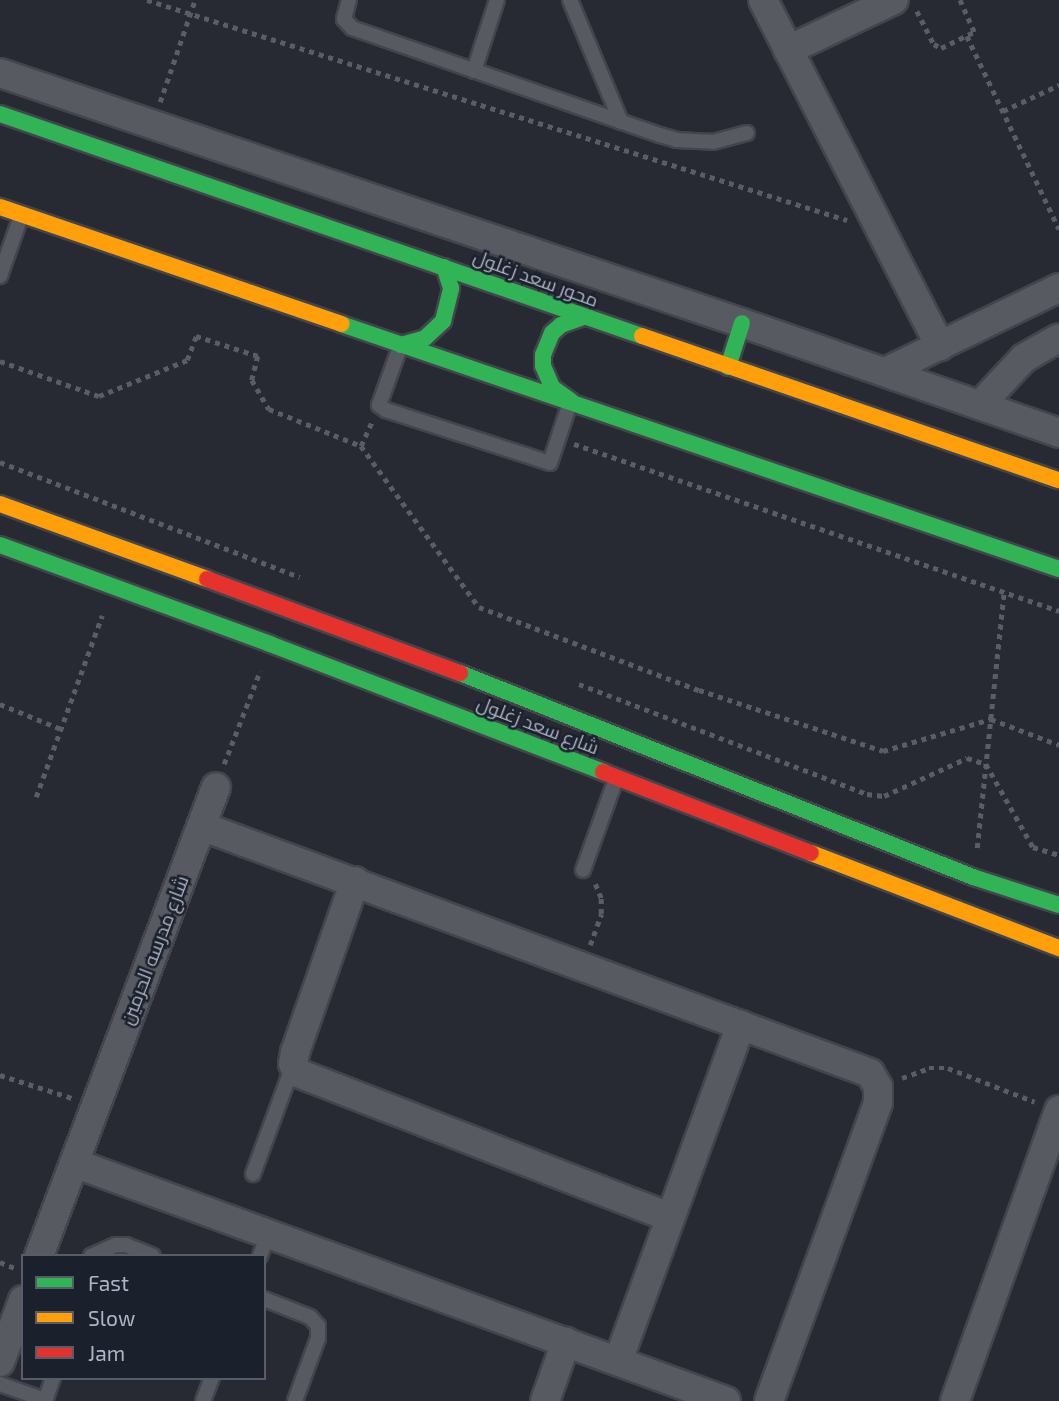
<!DOCTYPE html>
<meta charset="utf-8">
<style>
body{margin:0}
#map{position:relative;width:1059px;height:1401px;overflow:hidden;background:#272a33;font-family:"Exo 2",Cairo,sans-serif}
div>[style]{position:absolute}
.path>*{height:4.5px;margin-top:-2.25px;transform-origin:0;background:repeating-linear-gradient(90deg,#5a5d65 0 5px,transparent 0 10px)}
.roads{filter:drop-shadow(2px 0 #43454c) drop-shadow(-2px 0 #43454c) drop-shadow(0 2px #43454c) drop-shadow(0 -2px #43454c)}
.lane>*{height:14px;margin:-7px;padding:0 7px;transform-origin:7px;border-radius:7px;background:#575a61}
.street>*{height:28px;margin:-14px;padding:0 14px;transform-origin:14px;border-radius:14px;background:#575a61}
.fast>*{height:16px;margin:-8px;padding:0 8px;transform-origin:8px;border-radius:8px;background:#30b455}
.slow>*{height:16px;margin:-8px;padding:0 8px;transform-origin:8px;border-radius:8px;background:#ff9f0a}
.jam>*{height:16px;margin:-8px;padding:0 8px;transform-origin:8px;border-radius:8px;background:#e5322d}
span{translate:-50% -50%;white-space:nowrap;text-align:center;line-height:1.15;-webkit-text-stroke:5px #1b202d;paint-order:stroke}
.street-label{font-size:19px;color:#b0b5c5}
.legend{position:absolute;left:21px;top:1254px;width:245px;height:126px;box-sizing:border-box;background:#1b202d;border:2px solid #575c6a;margin:0;padding:9px 12px;list-style:none;font-size:21px;color:#b0b5c5}
.legend li{display:flex;align-items:center;gap:14px;height:35px}
.legend b{width:35px;border:2px solid #575c6a}
</style>
<div id="map">
<div class="path">
<div style="left:147px;top:0;width:734px;rotate:17.45deg"></div>
<div style="left:917px;top:11px;width:37px;rotate:63deg"></div>
<div style="left:934px;top:44px;width:8px;rotate:30deg"></div>
<div style="left:941px;top:48px;width:37px;rotate:-26deg"></div>
<div style="left:974px;top:32px;width:35px;rotate:-114deg"></div>
<div style="left:967px;top:36px;width:214px;rotate:64.5deg"></div>
<div style="left:160px;top:102px;width:108px;rotate:-71.1deg"></div>
<div style="left:1003px;top:111px;width:62px;rotate:-24.9deg"></div>
<div style="left:0;top:361px;width:105px;rotate:19.5deg"></div>
<div style="left:99px;top:396px;width:95px;rotate:-22.2deg"></div>
<div style="left:187px;top:360px;width:26px;rotate:-69deg"></div>
<div style="left:196px;top:336px;width:65px;rotate:17.9deg"></div>
<div style="left:258px;top:356px;width:25px;rotate:104deg"></div>
<div style="left:252px;top:380px;width:34px;rotate:60deg"></div>
<div style="left:269px;top:409px;width:99px;rotate:21.9deg"></div>
<div style="left:361px;top:446px;width:200px;rotate:53.8deg"></div>
<div style="left:479px;top:607px;width:235px;rotate:20.7deg"></div>
<div style="left:699px;top:690px;width:194px;rotate:18.3deg"></div>
<div style="left:883px;top:751px;width:113px;rotate:-16.5deg"></div>
<div style="left:991px;top:719px;width:73px;rotate:20.9deg"></div>
<div style="left:574px;top:444px;width:513px;rotate:19deg"></div>
<div style="left:361px;top:446px;width:27px;rotate:-66deg"></div>
<div style="left:0;top:462px;width:321px;rotate:21deg"></div>
<div style="left:579px;top:684px;width:308px;rotate:20.9deg"></div>
<div style="left:867px;top:794px;width:17px;rotate:7deg"></div>
<div style="left:884px;top:796px;width:91px;rotate:-24.6deg"></div>
<div style="left:967px;top:758px;width:20px;rotate:18deg"></div>
<div style="left:986px;top:764px;width:95px;rotate:60.5deg"></div>
<div style="left:1033px;top:847px;width:27px;rotate:17deg"></div>
<div style="left:0;top:704px;width:66px;rotate:22.3deg"></div>
<div style="left:224px;top:764px;width:100px;rotate:-68.8deg"></div>
<div style="left:36px;top:797px;width:193px;rotate:-70deg"></div>
<div style="left:977px;top:848px;width:257px;rotate:-84deg"></div>
<div style="left:590px;top:945px;width:33px;rotate:-70deg"></div>
<div style="left:601px;top:914px;width:16px;rotate:-90deg"></div>
<div style="left:601px;top:898px;width:15px;rotate:-113deg"></div>
<div style="left:0;top:1075px;width:76px;rotate:17.7deg"></div>
<div style="left:902px;top:1078px;width:29px;rotate:-20deg"></div>
<div style="left:929px;top:1068px;width:19px"></div>
<div style="left:948px;top:1068px;width:93px;rotate:21.3deg"></div>
<div style="left:0;top:1262px;width:16px;rotate:22deg"></div>
</div>
<div class="roads">
<div class="lane">
<div style="left:349px;top:0;width:20px;rotate:105deg"></div>
<div style="left:344px;top:19px;width:12px;rotate:48deg"></div>
<div style="left:352px;top:28px;width:326px;rotate:19.2deg"></div>
<div style="left:660px;top:135px;width:18px;rotate:16deg"></div>
<div style="left:677px;top:140px;width:36px;rotate:3deg"></div>
<div style="left:713px;top:142px;width:35px;rotate:-15deg"></div>
<div style="left:570px;top:0;width:132px;rotate:67.3deg"></div>
<div style="left:474px;top:71px;width:75px;rotate:-72.1deg"></div>
<div style="left:0;top:276px;width:64px;rotate:-70.7deg"></div>
<div style="left:400px;top:347px;width:62px;rotate:109.9deg"></div>
<div style="left:379px;top:405px;width:9px;rotate:36deg"></div>
<div style="left:386px;top:410px;width:172px;rotate:17.9deg"></div>
<div style="left:550px;top:463px;width:63px;rotate:-71.6deg"></div>
<div style="left:583px;top:870px;width:97px;rotate:-70.1deg"></div>
<div style="left:253px;top:1174px;width:116px;rotate:-69.8deg"></div>
<div style="left:91px;top:1256px;width:27px;rotate:-24deg"></div>
<div style="left:116px;top:1245px;width:10px"></div>
<div style="left:126px;top:1245px;width:29px;rotate:22deg"></div>
<div style="left:260px;top:1256px;width:23px;rotate:-70deg"></div>
<div style="left:264px;top:1299px;width:49px;rotate:21.4deg"></div>
<div style="left:310px;top:1317px;width:12px;rotate:48deg"></div>
<div style="left:318px;top:1326px;width:12px;rotate:90deg"></div>
<div style="left:318px;top:1338px;width:67px;rotate:110.1deg"></div>
<div style="left:0;top:1384px;width:48px;rotate:19.6deg"></div>
<div style="left:45px;top:1401px;width:24px;rotate:-71deg"></div>
<div style="left:203px;top:1401px;width:25px;rotate:-69deg"></div>
</div>
<div class="street">
<div style="left:763px;top:0;width:389px;rotate:62.9deg"></div>
<div style="left:788px;top:50px;width:117px;rotate:-25.3deg"></div>
<div style="left:0;top:73px;width:783px;rotate:18.62deg"></div>
<div style="left:742px;top:323px;width:336px;rotate:19.1deg"></div>
<div style="left:885px;top:372px;width:193px;rotate:-25.8deg"></div>
<div style="left:980px;top:405px;width:64px;rotate:-46.9deg"></div>
<div style="left:1024px;top:358px;width:40px;rotate:-29.7deg"></div>
<div style="left:201px;top:826px;width:713px;rotate:20.26deg"></div>
<div style="left:870px;top:1073px;width:16px;rotate:60deg"></div>
<div style="left:878px;top:1087px;width:16px;rotate:90deg"></div>
<div style="left:878px;top:1103px;width:317px;rotate:110.1deg"></div>
<div style="left:355px;top:881px;width:181px;rotate:109.3deg"></div>
<div style="left:295px;top:1052px;width:12px;rotate:99deg"></div>
<div style="left:293px;top:1064px;width:10px;rotate:61deg"></div>
<div style="left:298px;top:1073px;width:398px;rotate:21.2deg"></div>
<div style="left:74px;top:1163px;width:694px;rotate:20.05deg"></div>
<div style="left:39px;top:1256px;width:501px;rotate:-69.32deg"></div>
<div style="left:618px;top:1361px;width:358px;rotate:-69.9deg"></div>
<div style="left:0;top:1362px;width:66px;rotate:-69.6deg"></div>
<div style="left:545px;top:1401px;width:63px;rotate:-70.4deg"></div>
<div style="left:955px;top:1401px;width:309px;rotate:-70.3deg"></div>
</div>
<div class="fast">
<div style="left:0;top:114px;width:679px;rotate:19.08deg"></div>
<div style="left:341px;top:324px;width:759px;rotate:18.84deg"></div>
<div style="left:401px;top:345px;width:25px;rotate:-16deg"></div>
<div style="left:425px;top:338px;width:25px;rotate:-43deg"></div>
<div style="left:443px;top:321px;width:34px;rotate:-76deg"></div>
<div style="left:451px;top:288px;width:22px;rotate:-108deg"></div>
<div style="left:728px;top:367px;width:46px;rotate:-72.3deg"></div>
<div style="left:571px;top:401px;width:24px;rotate:-144deg"></div>
<div style="left:552px;top:387px;width:23px;rotate:-113deg"></div>
<div style="left:543px;top:366px;width:11px;rotate:-90deg"></div>
<div style="left:543px;top:355px;width:24px;rotate:-68deg"></div>
<div style="left:552px;top:333px;width:12px;rotate:-42deg"></div>
<div style="left:561px;top:325px;width:23px;rotate:-20deg"></div>
<div style="left:0;top:545px;width:288px;rotate:20.1deg"></div>
<div style="left:270px;top:644px;width:357px;rotate:21deg"></div>
<div style="left:460px;top:673px;width:552px;rotate:21.69deg"></div>
<div style="left:973px;top:877px;width:90px;rotate:18deg"></div>
</div>
<div class="slow">
<div style="left:0;top:207px;width:361px;rotate:18.9deg"></div>
<div style="left:642px;top:336px;width:441px;rotate:19.1deg"></div>
<div style="left:0;top:504px;width:220px;rotate:19.9deg"></div>
<div style="left:811px;top:853px;width:266px;rotate:21deg"></div>
</div>
<div class="jam">
<div style="left:207px;top:579px;width:270px;rotate:20.4deg"></div>
<div style="left:603px;top:772px;width:223px;rotate:21.3deg"></div>
</div>
</div>
<div class="street-label">
<span style="left:536px;top:278px;rotate:20deg">محور سعد زغلول</span>
<span style="left:538px;top:725px;rotate:21deg">شارع سعد زغلول</span>
<span style="left:154px;top:950px;rotate:-69deg">شارع مدرسه الحرمين</span>
</div>
<ul class="legend">
<li><b style="height:9px;background:#30b455"></b>Fast</li>
<li><b style="height:9px;background:#ff9f0a"></b>Slow</li>
<li><b style="height:9px;background:#e5322d"></b>Jam</li>
</ul>
</div>
